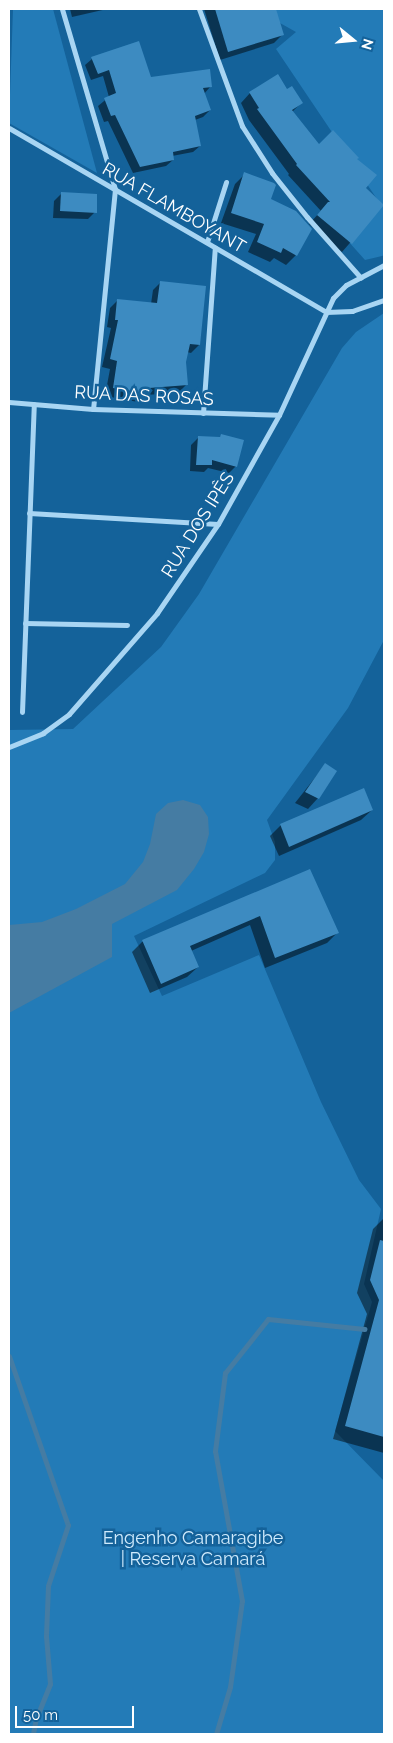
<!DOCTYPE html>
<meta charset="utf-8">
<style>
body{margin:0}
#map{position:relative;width:393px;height:1743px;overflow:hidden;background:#14629a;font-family:Raleway,sans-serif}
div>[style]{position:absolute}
.green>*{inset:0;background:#237bb7}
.water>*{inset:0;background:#457ca3}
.shadow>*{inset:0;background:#0007}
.stream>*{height:5px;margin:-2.5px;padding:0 2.5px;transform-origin:2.5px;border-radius:2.5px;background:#457ca3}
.building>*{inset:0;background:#3d8bc1}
.minor>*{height:5px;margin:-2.5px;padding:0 2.5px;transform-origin:2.5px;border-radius:2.5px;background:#a8d5f3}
span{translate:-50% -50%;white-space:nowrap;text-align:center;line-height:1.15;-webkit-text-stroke:5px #14629a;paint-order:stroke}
.street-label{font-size:18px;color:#fff}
.park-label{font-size:18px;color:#d0ebfd}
.frame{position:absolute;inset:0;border:10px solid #fff;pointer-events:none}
.north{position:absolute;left:328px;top:15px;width:50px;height:50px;-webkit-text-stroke:4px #14629a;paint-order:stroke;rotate:107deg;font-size:14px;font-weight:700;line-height:20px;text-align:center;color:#fff}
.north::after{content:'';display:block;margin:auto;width:18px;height:22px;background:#fff;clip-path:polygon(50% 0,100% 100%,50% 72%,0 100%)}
.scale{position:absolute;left:15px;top:1706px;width:119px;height:22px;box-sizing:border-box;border:2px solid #fff;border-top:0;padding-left:6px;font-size:15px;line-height:18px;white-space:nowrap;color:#fff;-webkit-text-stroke:4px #14629a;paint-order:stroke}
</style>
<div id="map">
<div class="green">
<div style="clip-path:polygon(13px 9px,53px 9px,97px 173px,9px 123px)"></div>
<div style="clip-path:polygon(255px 9px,384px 9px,384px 255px,382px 256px,365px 260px,348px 241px,381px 205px,276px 49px,296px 32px)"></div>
<div style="clip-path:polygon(384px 313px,384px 640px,348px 708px,267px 820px,275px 842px,275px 860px,265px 873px,134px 936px,162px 996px,259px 955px,321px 1102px,359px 1180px,381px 1209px,364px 1284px,372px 1302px,335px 1431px,384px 1481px,384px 1734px,9px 1734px,9px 730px,73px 729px,161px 647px,199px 594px,342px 348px,356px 332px)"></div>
</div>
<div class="water">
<div style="clip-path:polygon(183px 800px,200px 805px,208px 817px,209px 834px,204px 852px,194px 869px,177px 890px,112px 924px,112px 957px,9px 1013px,9px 925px,42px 922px,76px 909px,125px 884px,143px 862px,150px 844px,156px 814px,168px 803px)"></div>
</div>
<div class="shadow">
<div style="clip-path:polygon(70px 9px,107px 9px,72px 17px)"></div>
<div style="clip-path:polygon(204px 9px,256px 9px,262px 29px,282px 35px,274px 43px,220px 60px)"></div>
<div style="clip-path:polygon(92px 59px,150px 78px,210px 87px,204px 94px,210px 110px,203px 117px,195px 120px,200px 146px,193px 152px,172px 156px,173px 160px,166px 166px,133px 173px,108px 121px,104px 122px,98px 106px,109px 97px,103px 76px,91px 80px,85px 65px)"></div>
<div style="clip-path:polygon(277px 76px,286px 91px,301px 103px,292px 112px,319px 145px,383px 205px,342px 252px,309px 224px,321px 211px,288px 175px,289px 174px,249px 120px,241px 103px,250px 93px)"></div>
<div style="clip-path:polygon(245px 174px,270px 200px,296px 255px,286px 265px,274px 258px,270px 262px,248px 252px,256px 234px,221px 223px,235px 184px)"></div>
<div style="clip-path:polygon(61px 194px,95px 212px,88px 219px,53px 218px,54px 201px)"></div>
<div style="clip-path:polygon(161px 282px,204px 287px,199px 345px,191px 353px,187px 352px,185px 362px,186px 385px,178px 393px,145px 395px,138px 402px,105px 396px,110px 369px,102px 367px,111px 328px,107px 327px,110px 308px,118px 300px,151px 304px,153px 290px)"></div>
<div style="clip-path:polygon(221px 436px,236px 466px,229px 473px,208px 468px,204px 472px,190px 471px,191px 445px,198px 438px,218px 439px)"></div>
<div style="clip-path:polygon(325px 765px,318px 798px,308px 809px,295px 803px)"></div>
<div style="clip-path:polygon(372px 810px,361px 820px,279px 856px,270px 836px,281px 825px)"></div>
<div style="clip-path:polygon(309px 871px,337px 933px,327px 943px,265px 968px,250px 925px,191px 951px,198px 967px,187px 977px,150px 993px,132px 952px,142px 942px)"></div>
<div style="clip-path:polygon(384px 1218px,384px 1453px,333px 1439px,367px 1314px,357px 1293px,373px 1229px)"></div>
</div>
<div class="stream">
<div style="left:9px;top:1356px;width:179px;rotate:70.8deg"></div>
<div style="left:68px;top:1525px;width:64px;rotate:108.2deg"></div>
<div style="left:48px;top:1586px;width:50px;rotate:92.3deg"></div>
<div style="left:46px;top:1636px;width:48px;rotate:85.2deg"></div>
<div style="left:50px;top:1684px;width:37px;rotate:112deg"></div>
<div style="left:36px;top:1718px;width:16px;rotate:101deg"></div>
<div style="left:216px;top:1734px;width:49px;rotate:-73.4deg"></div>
<div style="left:230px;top:1687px;width:87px;rotate:-82.1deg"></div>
<div style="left:242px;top:1601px;width:152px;rotate:-100.2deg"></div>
<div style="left:215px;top:1451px;width:79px;rotate:-82.7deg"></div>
<div style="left:225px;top:1373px;width:69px;rotate:-51.5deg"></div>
<div style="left:268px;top:1319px;width:97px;rotate:5.9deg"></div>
</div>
<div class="building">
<div style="clip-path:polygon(215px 9px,276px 9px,284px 35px,228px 52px)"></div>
<div style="clip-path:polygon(139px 41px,151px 77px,210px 69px,212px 87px,203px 88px,211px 110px,195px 116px,201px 146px,173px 152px,174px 160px,140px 167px,115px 115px,111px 116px,104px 98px,116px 93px,109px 70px,98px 74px,91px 57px)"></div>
<div style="clip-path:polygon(278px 74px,287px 89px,292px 86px,303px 103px,292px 110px,319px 144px,333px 130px,359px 158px,357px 159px,377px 175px,366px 188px,384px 205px,352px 244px,317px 215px,328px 202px,330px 202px,296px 165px,297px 164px,257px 109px,259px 108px,249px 92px)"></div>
<div style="clip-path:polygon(244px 172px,274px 183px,276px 185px,271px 199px,296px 211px,312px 229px,297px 256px,283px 248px,281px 253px,257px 242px,264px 224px,231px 213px)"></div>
<div style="clip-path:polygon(61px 192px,97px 194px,97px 213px,60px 211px)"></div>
<div style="clip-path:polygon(160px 281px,206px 286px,200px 345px,190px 344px,186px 362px,188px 385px,149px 388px,148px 394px,113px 388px,117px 361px,110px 359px,118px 320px,115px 320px,117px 299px,157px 303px)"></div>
<div style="clip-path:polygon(221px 434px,244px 440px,237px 467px,212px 460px,212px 465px,196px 465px,198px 436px,220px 437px)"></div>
<div style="clip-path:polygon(325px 763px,337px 771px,319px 799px,305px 792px)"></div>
<div style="clip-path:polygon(364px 788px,373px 810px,289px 847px,280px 824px)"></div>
<div style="clip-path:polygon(310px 869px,339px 933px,275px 958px,260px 916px,190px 946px,199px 967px,161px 984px,142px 940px)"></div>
<div style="clip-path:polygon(380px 1240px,384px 1241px,384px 1437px,345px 1426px,379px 1300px,370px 1280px)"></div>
</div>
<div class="minor">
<div style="left:62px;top:9px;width:188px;rotate:73.6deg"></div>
<div style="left:115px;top:189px;width:221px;rotate:95.7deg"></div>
<div style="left:199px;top:9px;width:125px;rotate:69.8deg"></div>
<div style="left:242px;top:126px;width:56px;rotate:57.4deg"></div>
<div style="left:272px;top:173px;width:56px;rotate:51.5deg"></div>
<div style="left:307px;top:217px;width:81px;rotate:48.5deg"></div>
<div style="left:9px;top:128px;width:367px;rotate:30.1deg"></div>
<div style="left:207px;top:242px;width:63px;rotate:-72.4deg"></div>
<div style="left:326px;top:312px;width:26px;rotate:-2deg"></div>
<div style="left:352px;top:311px;width:34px;rotate:-19deg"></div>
<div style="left:9px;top:402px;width:84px;rotate:4.8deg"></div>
<div style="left:93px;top:409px;width:186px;rotate:1.8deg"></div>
<div style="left:203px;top:413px;width:166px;rotate:-85.9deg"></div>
<div style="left:29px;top:513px;width:189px;rotate:3.3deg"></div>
<div style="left:25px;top:623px;width:102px;rotate:1.1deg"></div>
<div style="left:22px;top:712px;width:308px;rotate:-87.8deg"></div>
<div style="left:9px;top:747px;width:37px;rotate:-22deg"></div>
<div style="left:43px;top:733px;width:32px;rotate:-36deg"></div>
<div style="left:69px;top:714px;width:134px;rotate:-48.9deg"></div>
<div style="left:157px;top:613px;width:108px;rotate:-55.6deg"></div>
<div style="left:218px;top:524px;width:125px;rotate:-60.8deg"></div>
<div style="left:279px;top:415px;width:129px;rotate:-65.2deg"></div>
<div style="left:333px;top:298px;width:18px;rotate:-45deg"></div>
<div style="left:346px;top:285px;width:43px;rotate:-27.8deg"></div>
</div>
<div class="street-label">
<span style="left:174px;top:208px;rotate:30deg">RUA FLAMBOYANT</span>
<span style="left:144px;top:396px;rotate:3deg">RUA DAS ROSAS</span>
<span style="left:198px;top:525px;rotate:-58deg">RUA DOS IPÊS</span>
</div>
<div class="park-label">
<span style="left:193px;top:1549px">Engenho Camaragibe<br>| Reserva Camará</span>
</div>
<div class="frame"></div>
<div class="north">N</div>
<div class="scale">50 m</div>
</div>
